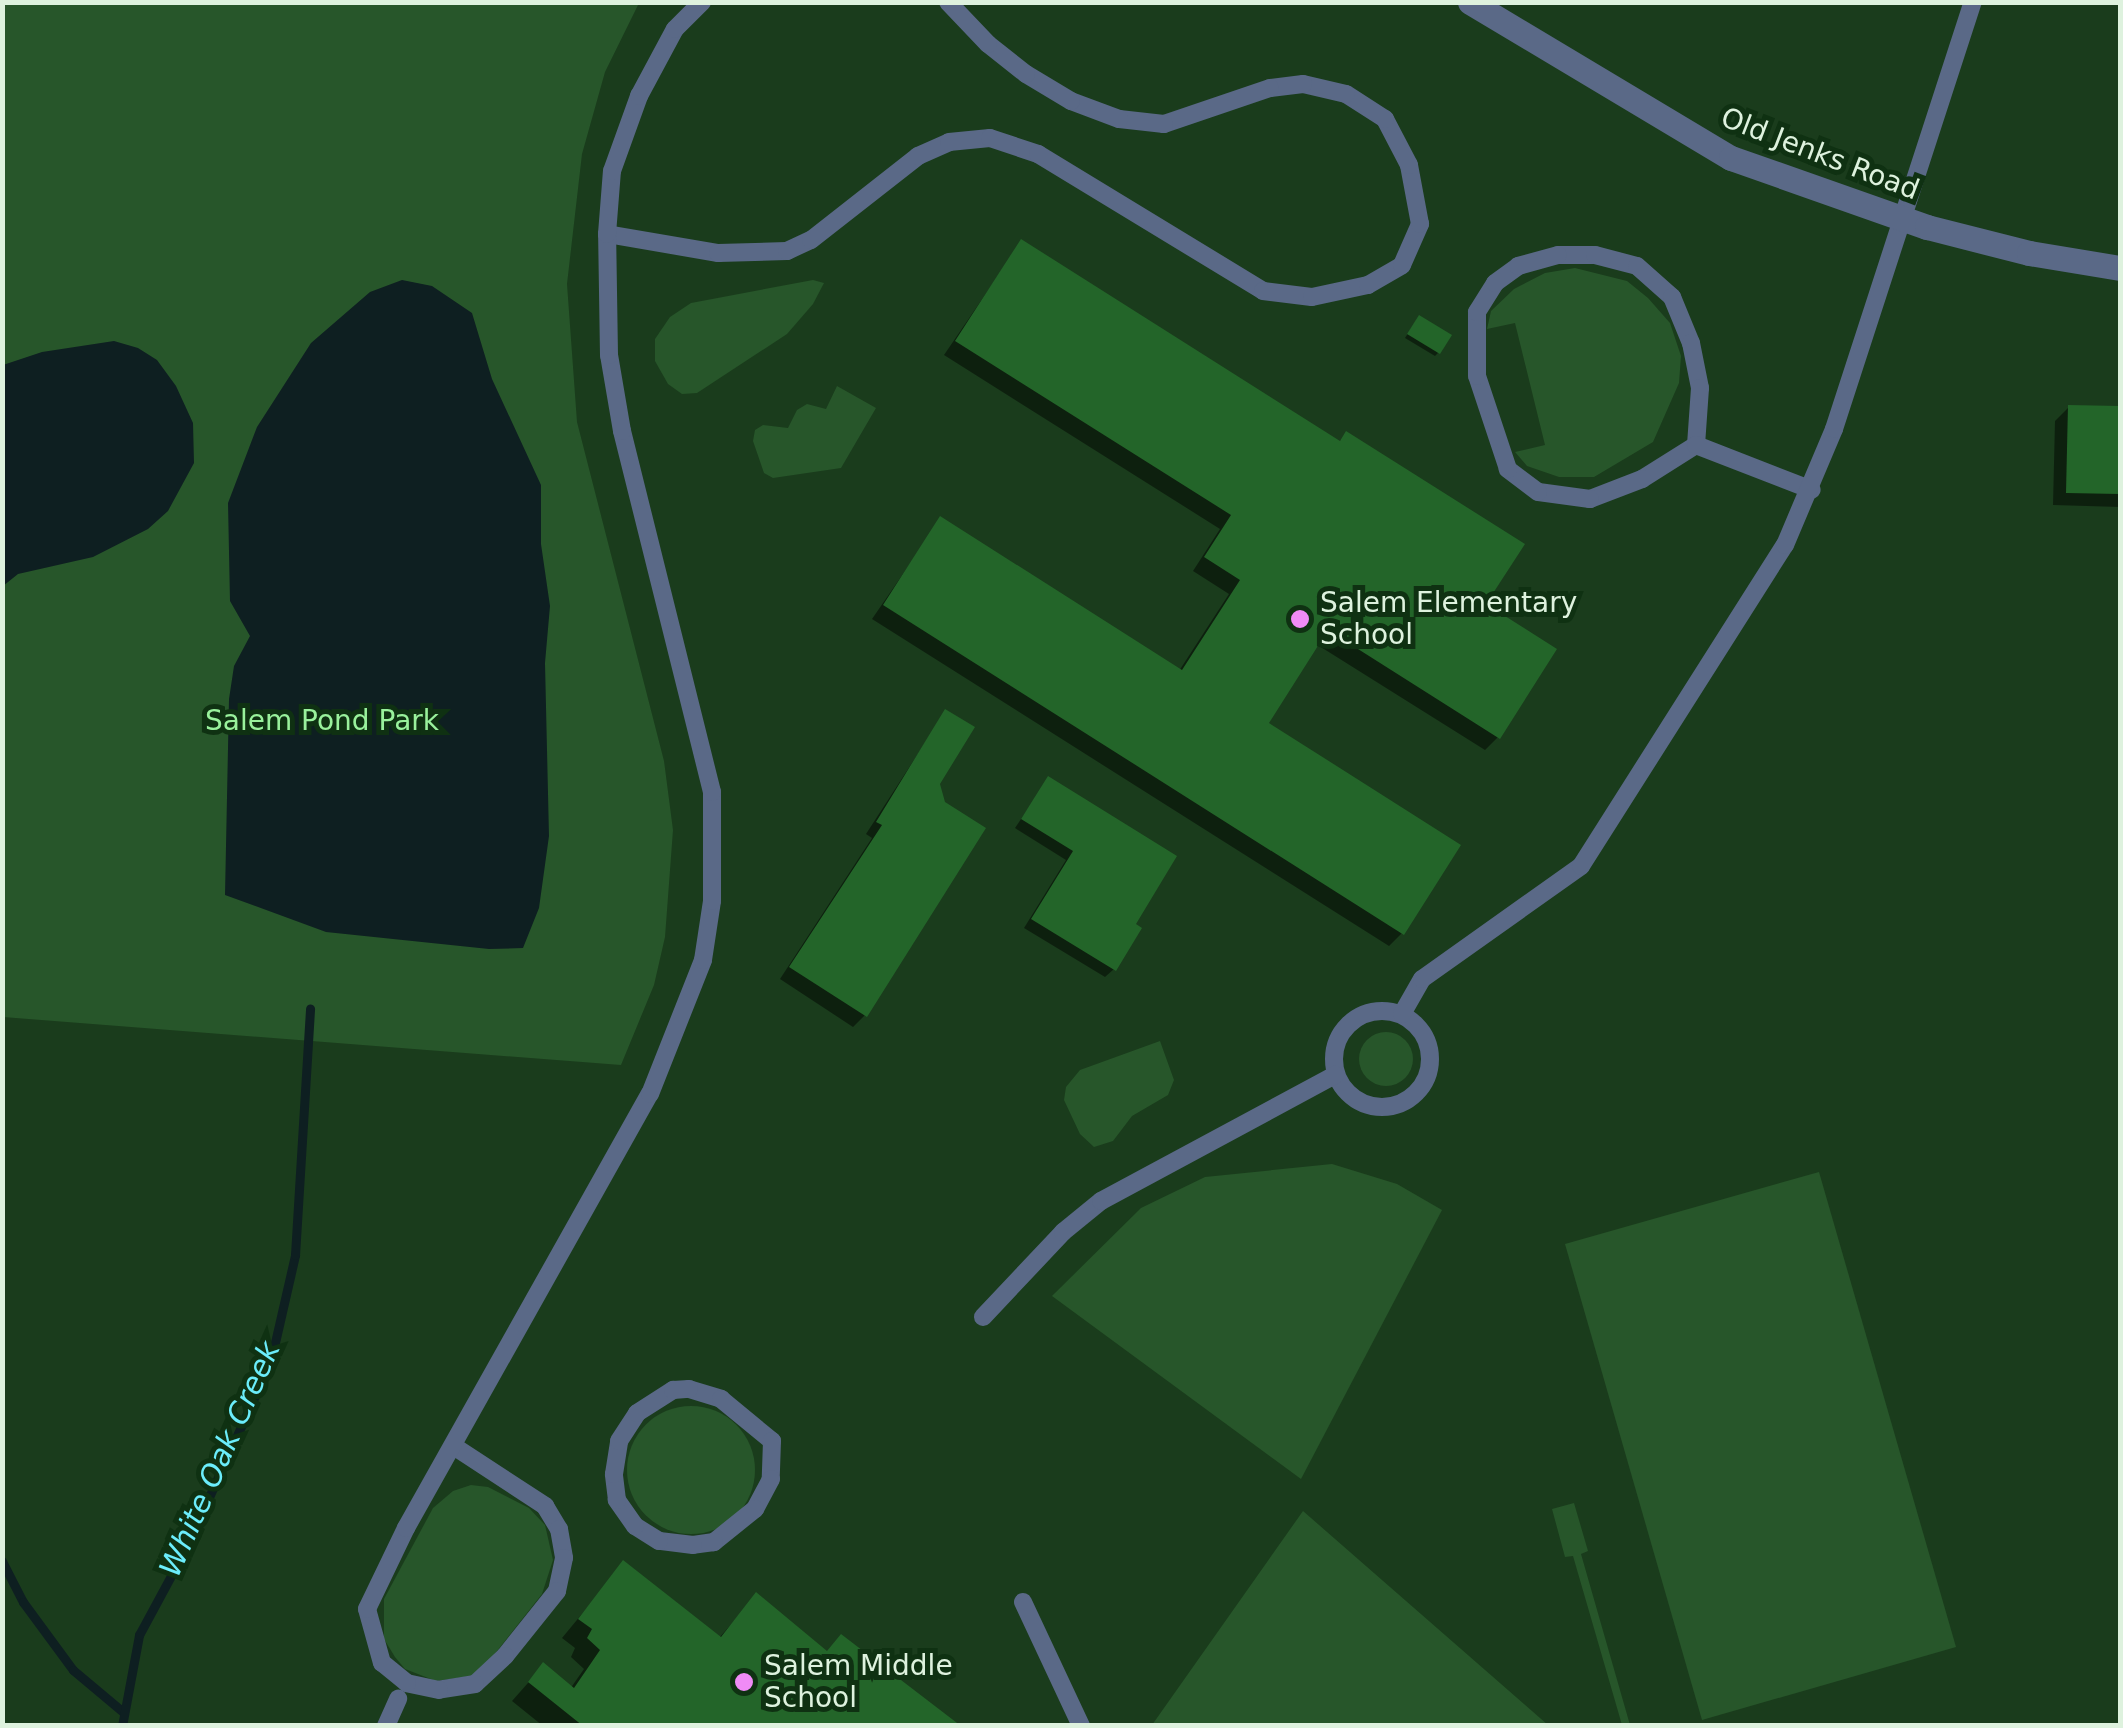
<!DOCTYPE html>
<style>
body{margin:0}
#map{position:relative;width:2123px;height:1728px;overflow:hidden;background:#1a3c1c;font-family:"DejaVu Sans",sans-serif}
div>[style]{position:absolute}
.green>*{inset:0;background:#27562a}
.round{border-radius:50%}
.water>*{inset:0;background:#0e1f21}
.shadow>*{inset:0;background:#0007}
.stream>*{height:9px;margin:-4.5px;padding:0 4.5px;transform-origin:4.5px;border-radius:4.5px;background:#0e1f21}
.building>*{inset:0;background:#236529}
.service>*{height:18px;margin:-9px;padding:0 9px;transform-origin:9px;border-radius:9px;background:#5a6987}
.service>.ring{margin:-9px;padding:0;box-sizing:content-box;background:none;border:18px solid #5a6987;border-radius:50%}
.tertiary>*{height:25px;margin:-12.5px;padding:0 12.5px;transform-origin:12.5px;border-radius:12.5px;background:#5a6987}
.dots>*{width:28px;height:28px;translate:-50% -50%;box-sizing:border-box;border:5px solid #0f3112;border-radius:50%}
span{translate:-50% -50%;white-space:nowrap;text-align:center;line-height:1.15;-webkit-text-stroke:10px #0f3112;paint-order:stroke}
.street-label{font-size:28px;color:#def2de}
.poi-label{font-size:28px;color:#def2de}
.left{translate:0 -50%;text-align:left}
.park-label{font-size:28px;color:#99f19c}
.water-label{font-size:30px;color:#6bedfb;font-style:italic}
.frame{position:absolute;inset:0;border:5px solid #def2de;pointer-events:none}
</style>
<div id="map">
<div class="green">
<div style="clip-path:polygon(2px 3px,639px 3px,605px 72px,582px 154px,567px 284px,577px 422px,664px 761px,673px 830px,665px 937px,654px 985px,621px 1065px,3px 1017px)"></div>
<div style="clip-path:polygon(1575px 268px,1627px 281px,1648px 298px,1670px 323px,1681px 356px,1679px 383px,1653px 442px,1594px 477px,1559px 477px,1527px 466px,1515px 452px,1545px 445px,1515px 323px,1487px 329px,1491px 311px,1514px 289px,1545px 273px)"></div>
<div style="clip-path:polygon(813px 280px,824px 283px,813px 304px,787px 334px,697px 393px,682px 394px,668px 384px,655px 361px,655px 339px,670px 317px,691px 303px)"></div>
<div style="clip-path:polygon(837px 386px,876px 408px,841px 468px,773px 478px,764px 473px,753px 441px,755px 430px,763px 425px,788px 428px,797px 410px,807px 404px,826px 409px)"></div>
<div class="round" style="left:1359px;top:1032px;width:54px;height:54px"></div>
<div style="clip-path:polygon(1160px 1041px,1174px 1080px,1168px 1095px,1132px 1116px,1113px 1141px,1094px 1147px,1080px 1134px,1064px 1100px,1066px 1087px,1080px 1070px)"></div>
<div style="clip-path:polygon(1332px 1164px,1397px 1184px,1442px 1210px,1301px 1479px,1052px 1296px,1141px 1208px,1205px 1177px)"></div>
<div style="clip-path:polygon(1819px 1172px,1956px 1647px,1702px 1720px,1565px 1244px)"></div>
<div class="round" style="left:627px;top:1406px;width:128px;height:128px"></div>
<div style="clip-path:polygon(471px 1485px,488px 1487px,529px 1508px,545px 1525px,553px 1560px,542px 1594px,486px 1665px,471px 1676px,436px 1681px,405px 1669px,395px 1657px,384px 1639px,384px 1599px,433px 1508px,453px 1491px)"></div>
<div style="clip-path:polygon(1574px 1503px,1588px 1551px,1581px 1554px,1630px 1725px,1622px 1725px,1573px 1556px,1565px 1557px,1552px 1509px)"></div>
<div style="clip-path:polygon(1303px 1511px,1390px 1587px,1548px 1725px,1152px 1725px)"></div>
</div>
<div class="water">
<div style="clip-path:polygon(402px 280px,432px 286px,472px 313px,492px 379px,541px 485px,541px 544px,550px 606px,545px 663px,549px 836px,539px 908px,523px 948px,489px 949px,326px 932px,225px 895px,229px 699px,234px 666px,250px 636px,230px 601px,228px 503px,257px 427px,311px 343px,370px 292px)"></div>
<div style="clip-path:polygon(114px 341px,138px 348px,157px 360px,176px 386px,193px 423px,194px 463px,168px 511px,148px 529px,93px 557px,18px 574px,3px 586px,3px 365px,42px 352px)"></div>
</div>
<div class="shadow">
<div style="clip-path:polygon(1021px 242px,1338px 443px,1347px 434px,1483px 604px,1498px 737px,1485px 750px,1316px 644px,1265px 724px,1402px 933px,1389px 946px,872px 619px,940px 520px,1179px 671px,1229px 594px,1193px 571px,1220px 529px,944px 355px)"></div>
<div style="clip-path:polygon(1416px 321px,1438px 353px,1435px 356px,1405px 338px)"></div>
<div style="clip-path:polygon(2069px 407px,2120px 409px,2120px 507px,2053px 505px,2055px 421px)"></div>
<div style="clip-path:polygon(945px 712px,865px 1015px,853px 1027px,780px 979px,872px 838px,866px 834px)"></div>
<div style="clip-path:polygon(1048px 779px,1132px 925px,1114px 969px,1105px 977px,1024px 928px,1066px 860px,1015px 828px)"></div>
<div style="clip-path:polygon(624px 1563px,719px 1638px,756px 1596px,825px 1653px,957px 1726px,543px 1726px,512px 1701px,543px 1666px,570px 1689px,584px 1669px,571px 1657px,575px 1648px,562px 1638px)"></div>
</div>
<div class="stream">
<div style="left:2px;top:1561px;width:46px;rotate:62.9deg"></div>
<div style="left:23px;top:1602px;width:84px;rotate:53.7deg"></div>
<div style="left:73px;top:1670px;width:65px;rotate:40deg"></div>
<div style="left:122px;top:1726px;width:93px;rotate:-79.4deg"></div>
<div style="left:139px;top:1635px;width:97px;rotate:-61.6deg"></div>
<div style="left:185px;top:1550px;width:209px;rotate:-65.6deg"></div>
<div style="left:271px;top:1360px;width:108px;rotate:-77.1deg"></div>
<div style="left:295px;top:1255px;width:247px;rotate:-86.5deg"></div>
</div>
<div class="building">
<div style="clip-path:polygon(1021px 239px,1340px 441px,1346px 431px,1525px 544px,1486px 604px,1557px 649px,1500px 739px,1328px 630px,1269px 723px,1461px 845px,1404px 935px,883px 605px,940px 516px,1182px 670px,1240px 580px,1204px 557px,1231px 515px,955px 341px)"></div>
<div style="clip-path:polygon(1419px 315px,1452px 335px,1440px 354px,1407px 334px)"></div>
<div style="clip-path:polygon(2068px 405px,2120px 406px,2120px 494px,2066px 493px)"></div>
<div style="clip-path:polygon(945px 709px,975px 727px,940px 784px,945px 802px,986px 828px,867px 1017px,789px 967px,882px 825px,876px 822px)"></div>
<div style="clip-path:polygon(1048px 776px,1177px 856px,1136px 924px,1142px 928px,1116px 971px,1031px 919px,1073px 851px,1021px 819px)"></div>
<div style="clip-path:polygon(623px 1560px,721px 1637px,756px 1592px,827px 1651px,841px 1634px,961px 1726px,583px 1726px,528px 1682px,543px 1662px,574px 1688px,600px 1650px,587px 1638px,592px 1629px,578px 1619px)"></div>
</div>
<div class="service">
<div style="left:607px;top:234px;width:113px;rotate:9.7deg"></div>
<div style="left:718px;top:253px;width:69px;rotate:-1.7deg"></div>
<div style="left:787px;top:251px;width:26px;rotate:-25deg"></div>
<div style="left:811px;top:240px;width:136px;rotate:-38.1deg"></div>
<div style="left:918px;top:156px;width:34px;rotate:-24deg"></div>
<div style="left:949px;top:142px;width:41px;rotate:-5.6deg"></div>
<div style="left:990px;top:138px;width:51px;rotate:18.4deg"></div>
<div style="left:1038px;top:154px;width:263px;rotate:31.3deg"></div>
<div style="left:1263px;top:291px;width:49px;rotate:7deg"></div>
<div style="left:1312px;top:297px;width:57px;rotate:-12.1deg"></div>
<div style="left:1368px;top:285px;width:39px;rotate:-30deg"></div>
<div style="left:1402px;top:265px;width:45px;rotate:-66.3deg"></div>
<div style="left:1420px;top:224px;width:60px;rotate:-100.6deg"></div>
<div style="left:1409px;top:165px;width:52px;rotate:-117.6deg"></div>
<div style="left:1385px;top:119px;width:46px;rotate:-147.3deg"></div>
<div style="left:1346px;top:94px;width:44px;rotate:-166.9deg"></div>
<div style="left:1303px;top:84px;width:33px;rotate:173deg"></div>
<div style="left:1270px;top:88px;width:112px;rotate:161.2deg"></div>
<div style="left:1164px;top:124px;width:45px;rotate:-173.7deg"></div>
<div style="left:1119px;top:119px;width:51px;rotate:-159.4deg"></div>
<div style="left:1071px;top:101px;width:52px;rotate:-149deg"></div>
<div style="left:1026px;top:74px;width:48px;rotate:-141.7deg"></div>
<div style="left:988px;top:44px;width:58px;rotate:-133.6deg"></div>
<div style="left:1558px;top:255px;width:37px"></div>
<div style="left:1595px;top:255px;width:43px;rotate:14.7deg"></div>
<div style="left:1637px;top:266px;width:47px;rotate:41.5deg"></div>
<div style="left:1672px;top:297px;width:50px;rotate:67.6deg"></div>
<div style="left:1691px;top:343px;width:46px;rotate:78.7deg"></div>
<div style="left:1700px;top:388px;width:57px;rotate:94deg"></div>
<div style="left:1696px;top:445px;width:64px;rotate:147.8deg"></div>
<div style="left:1642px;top:479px;width:56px;rotate:159deg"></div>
<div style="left:1590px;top:499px;width:52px;rotate:-172.3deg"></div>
<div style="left:1538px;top:492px;width:38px;rotate:-143deg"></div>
<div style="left:1508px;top:469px;width:98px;rotate:-108.4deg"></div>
<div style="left:1477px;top:376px;width:64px;rotate:-90deg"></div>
<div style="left:1477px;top:312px;width:34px;rotate:-58deg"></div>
<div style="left:1495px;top:283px;width:29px;rotate:-36deg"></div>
<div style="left:1518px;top:266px;width:41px;rotate:-15.4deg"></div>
<div style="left:1696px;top:445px;width:124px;rotate:21.2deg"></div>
<div class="ring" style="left:1334px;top:1011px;width:78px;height:78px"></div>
<div style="left:1402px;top:1014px;width:40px;rotate:-60.3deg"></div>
<div style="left:1422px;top:979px;width:195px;rotate:-35.4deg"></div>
<div style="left:1581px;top:866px;width:380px;rotate:-57.6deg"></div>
<div style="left:1785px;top:545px;width:126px;rotate:-67.1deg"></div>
<div style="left:1834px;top:429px;width:449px;rotate:-72deg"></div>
<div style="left:983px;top:1317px;width:117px;rotate:-46.7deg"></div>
<div style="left:1063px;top:1232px;width:49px;rotate:-39.2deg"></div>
<div style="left:1101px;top:1201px;width:266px;rotate:-28.3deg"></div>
<div style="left:689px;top:1389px;width:34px;rotate:17deg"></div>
<div style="left:721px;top:1399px;width:66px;rotate:39.5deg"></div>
<div style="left:772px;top:1441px;width:38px;rotate:92deg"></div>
<div style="left:771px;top:1479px;width:34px;rotate:118deg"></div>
<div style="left:755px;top:1509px;width:53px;rotate:141.2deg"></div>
<div style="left:714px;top:1542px;width:21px;rotate:172deg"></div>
<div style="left:693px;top:1545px;width:34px;rotate:-173deg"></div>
<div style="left:659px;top:1541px;width:28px;rotate:-148deg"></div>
<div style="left:635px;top:1526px;width:32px;rotate:-125deg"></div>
<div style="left:617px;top:1500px;width:26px;rotate:-97deg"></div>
<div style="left:614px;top:1474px;width:33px;rotate:-81deg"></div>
<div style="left:619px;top:1441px;width:33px;rotate:-57deg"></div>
<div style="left:637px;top:1413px;width:43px;rotate:-32.6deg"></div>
<div style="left:673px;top:1390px;width:16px;rotate:-4deg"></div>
<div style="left:455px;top:1447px;width:108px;rotate:33.2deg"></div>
<div style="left:545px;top:1506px;width:27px;rotate:59deg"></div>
<div style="left:559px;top:1529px;width:29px;rotate:80deg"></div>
<div style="left:564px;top:1558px;width:34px;rotate:102deg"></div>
<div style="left:557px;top:1591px;width:83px;rotate:128.7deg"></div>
<div style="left:505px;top:1656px;width:41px;rotate:137deg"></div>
<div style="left:475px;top:1684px;width:36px;rotate:171deg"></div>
<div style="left:439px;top:1690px;width:33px;rotate:-168deg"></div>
<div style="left:407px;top:1683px;width:32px;rotate:-141deg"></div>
<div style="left:382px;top:1663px;width:56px;rotate:-105.5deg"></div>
<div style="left:367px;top:1609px;width:90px;rotate:-64.3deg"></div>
<div style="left:406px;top:1528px;width:498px;rotate:-60.7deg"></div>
<div style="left:650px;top:1094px;width:144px;rotate:-68.4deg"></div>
<div style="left:703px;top:960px;width:60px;rotate:-81.3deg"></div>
<div style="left:712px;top:901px;width:109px;rotate:-90deg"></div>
<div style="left:712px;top:792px;width:372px;rotate:-104deg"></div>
<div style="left:622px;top:431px;width:77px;rotate:-99.7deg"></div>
<div style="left:609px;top:355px;width:121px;rotate:-90.9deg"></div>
<div style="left:607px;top:234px;width:63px;rotate:-85.5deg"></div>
<div style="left:612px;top:171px;width:80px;rotate:-70.2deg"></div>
<div style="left:639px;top:96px;width:76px;rotate:-61.8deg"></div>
<div style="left:675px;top:29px;width:38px;rotate:-45deg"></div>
<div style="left:1023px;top:1602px;width:137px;rotate:64.9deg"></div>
<div style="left:386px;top:1726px;width:30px;rotate:-66deg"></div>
</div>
<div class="tertiary">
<div style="left:1470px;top:2px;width:304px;rotate:30.9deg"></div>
<div style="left:1731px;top:158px;width:208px;rotate:19.4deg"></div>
<div style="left:1927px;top:227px;width:105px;rotate:14.3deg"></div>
<div style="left:2029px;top:253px;width:92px;rotate:9.4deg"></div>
</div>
<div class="dots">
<div style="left:1300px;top:619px;background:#f08bf6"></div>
<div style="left:744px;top:1682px;background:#f08bf6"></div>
</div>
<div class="street-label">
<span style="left:1820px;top:154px;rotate:21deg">Old Jenks Road</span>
</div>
<div class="poi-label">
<span class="left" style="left:1320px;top:619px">Salem Elementary<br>School</span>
<span class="left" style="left:764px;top:1682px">Salem Middle<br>School</span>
</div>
<div class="park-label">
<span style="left:322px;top:721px">Salem Pond Park</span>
</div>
<div class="water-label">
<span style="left:220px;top:1459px;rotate:-66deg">White Oak Creek</span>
</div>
<div class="frame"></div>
</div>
